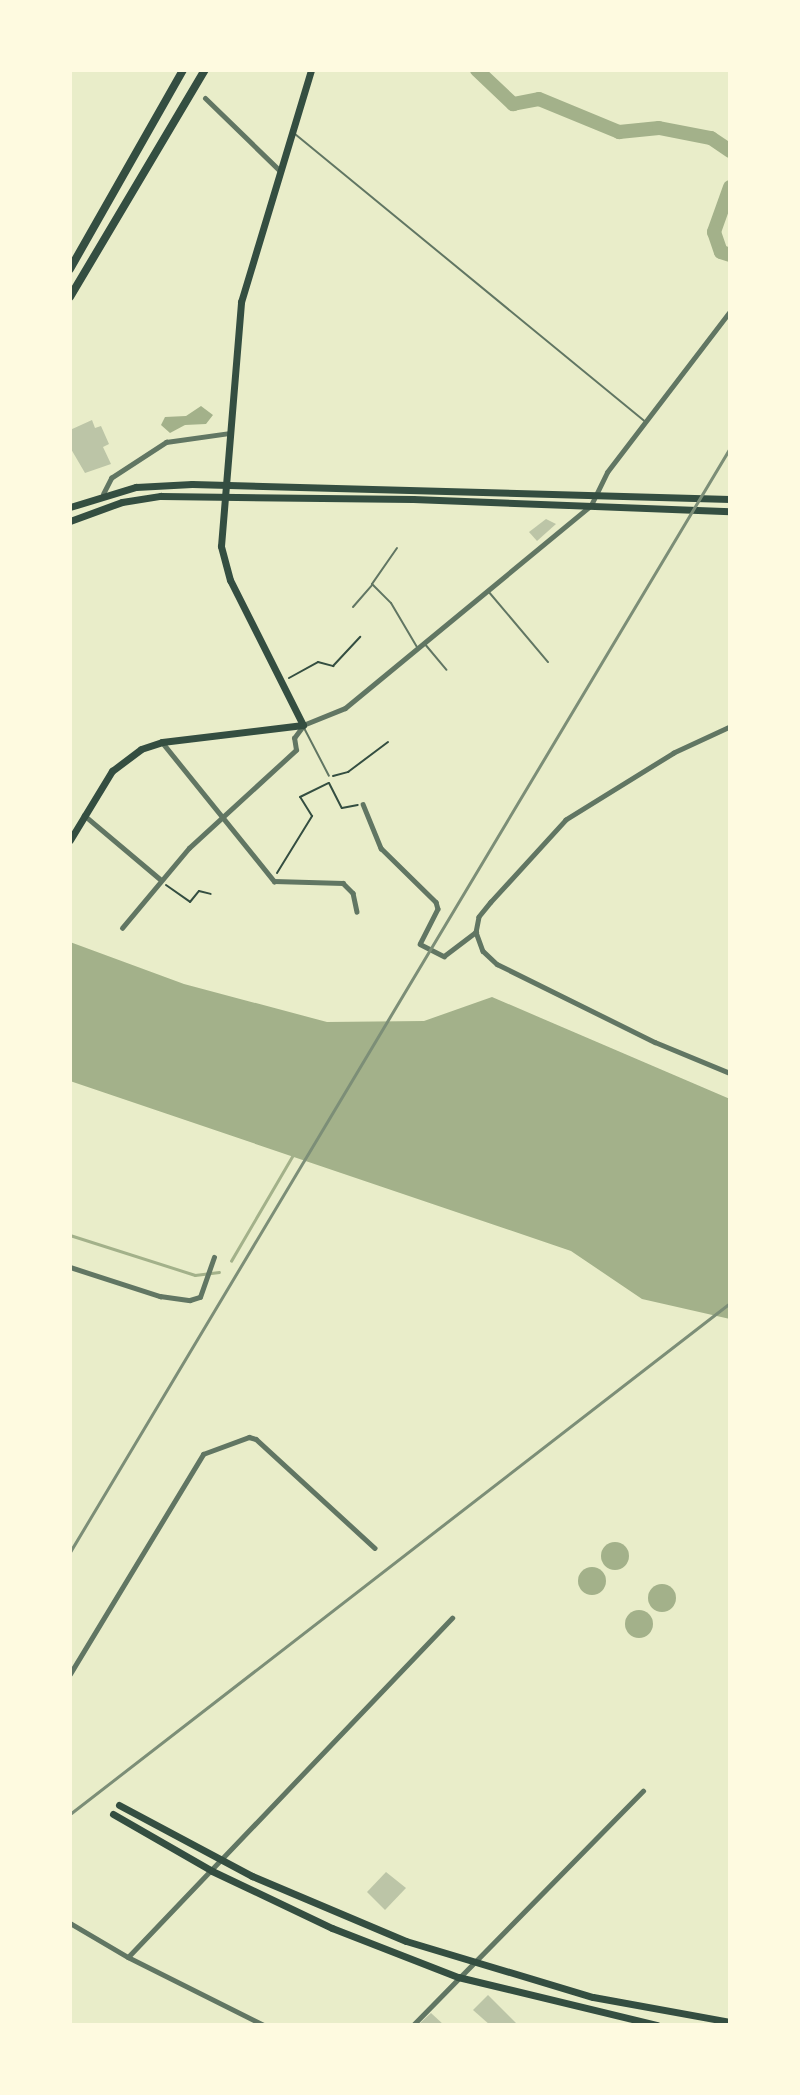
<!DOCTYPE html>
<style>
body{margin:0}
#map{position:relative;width:800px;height:2095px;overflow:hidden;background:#e9edc9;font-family:Figtree,sans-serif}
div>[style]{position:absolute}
.water>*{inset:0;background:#a3b18a}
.round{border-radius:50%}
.stream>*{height:2.5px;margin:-1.25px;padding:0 1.25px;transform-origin:1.25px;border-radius:1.25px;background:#a3b18a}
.river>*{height:14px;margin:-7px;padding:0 7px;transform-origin:7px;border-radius:7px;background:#a3b18a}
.building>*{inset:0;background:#bcc5a7}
.path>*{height:2px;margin:-1px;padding:0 1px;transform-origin:1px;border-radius:1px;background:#344e41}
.service>*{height:2px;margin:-1px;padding:0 1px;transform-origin:1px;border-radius:1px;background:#617663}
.minor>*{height:4.5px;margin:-2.25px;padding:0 2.25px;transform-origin:2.25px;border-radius:2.25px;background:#617663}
.tertiary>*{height:5px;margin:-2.5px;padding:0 2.5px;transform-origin:2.5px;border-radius:2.5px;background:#617663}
.primary>*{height:7px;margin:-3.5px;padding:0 3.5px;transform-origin:3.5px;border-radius:3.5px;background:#344e41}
.motorway>*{height:8px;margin:-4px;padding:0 4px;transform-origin:4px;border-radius:4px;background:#344e41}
.rail>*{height:2.5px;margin:-1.25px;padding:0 1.25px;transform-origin:1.25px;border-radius:1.25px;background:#7c8e77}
span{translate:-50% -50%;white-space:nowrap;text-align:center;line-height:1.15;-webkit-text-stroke:6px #fefae0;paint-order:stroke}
.frame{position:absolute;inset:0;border:72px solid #fefae0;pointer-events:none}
</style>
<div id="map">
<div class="water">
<div style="clip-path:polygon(201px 406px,213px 415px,206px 424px,185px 425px,170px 433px,161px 425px,165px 417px,186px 416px)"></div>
<div style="clip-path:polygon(70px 942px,184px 984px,327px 1022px,424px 1021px,492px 997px,730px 1099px,730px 1319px,642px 1299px,571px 1251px,70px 1081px)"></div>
<div class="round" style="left:601px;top:1542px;width:28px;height:28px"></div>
<div class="round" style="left:578px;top:1567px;width:28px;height:28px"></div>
<div class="round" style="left:648px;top:1584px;width:28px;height:28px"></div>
<div class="round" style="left:625px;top:1610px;width:28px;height:28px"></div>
</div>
<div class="stream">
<div style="left:70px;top:1235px;width:131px;rotate:17.7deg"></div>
<div style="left:195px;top:1275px;width:24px;rotate:-7deg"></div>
<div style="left:231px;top:1261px;width:123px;rotate:-59.7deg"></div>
</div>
<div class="river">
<div style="left:477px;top:70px;width:50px;rotate:43.4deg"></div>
<div style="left:513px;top:104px;width:26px;rotate:-11deg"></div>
<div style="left:539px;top:99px;width:87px;rotate:22.4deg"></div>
<div style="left:619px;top:132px;width:40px;rotate:-5.7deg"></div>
<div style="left:659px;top:128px;width:53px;rotate:10.9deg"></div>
<div style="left:711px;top:138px;width:23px;rotate:34deg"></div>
<div style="left:730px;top:187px;width:48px;rotate:109.6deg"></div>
<div style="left:714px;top:232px;width:21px;rotate:71deg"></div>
<div style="left:721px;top:252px;width:9px;rotate:18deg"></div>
</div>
<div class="building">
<div style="clip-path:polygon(92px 420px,95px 428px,101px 426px,109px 444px,103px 447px,111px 464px,85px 473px,71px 449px,70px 430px)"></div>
<div style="clip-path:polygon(546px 519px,556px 524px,537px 541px,529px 532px)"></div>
<div style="clip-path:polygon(386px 1872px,406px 1888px,385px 1910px,367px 1892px)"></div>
<div style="clip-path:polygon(488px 1995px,518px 2025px,490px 2025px,473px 2010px)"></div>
<div style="clip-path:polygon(431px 2013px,444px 2025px,418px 2025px)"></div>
</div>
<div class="path">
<div style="left:289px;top:678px;width:33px;rotate:-29deg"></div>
<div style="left:318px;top:662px;width:16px;rotate:15deg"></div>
<div style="left:333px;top:666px;width:40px;rotate:-47deg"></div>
<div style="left:333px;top:776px;width:16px;rotate:-15deg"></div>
<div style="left:348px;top:772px;width:50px;rotate:-36.9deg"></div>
<div style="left:329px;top:783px;width:28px;rotate:63deg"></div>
<div style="left:342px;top:808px;width:16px;rotate:-11deg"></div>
<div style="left:277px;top:873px;width:67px;rotate:-58.4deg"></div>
<div style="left:312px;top:816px;width:22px;rotate:-122deg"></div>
<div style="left:300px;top:797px;width:32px;rotate:-26deg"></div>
<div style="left:166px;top:885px;width:29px;rotate:35deg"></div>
<div style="left:190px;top:902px;width:14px;rotate:-51deg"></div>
<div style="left:199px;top:891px;width:12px;rotate:14deg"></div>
</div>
<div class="service">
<div style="left:295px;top:134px;width:453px;rotate:39.4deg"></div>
<div style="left:397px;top:548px;width:44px;rotate:124.8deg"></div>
<div style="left:372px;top:584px;width:27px;rotate:45deg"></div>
<div style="left:391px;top:603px;width:51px;rotate:59.4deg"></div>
<div style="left:488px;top:591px;width:93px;rotate:49.8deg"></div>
<div style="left:353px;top:607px;width:29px;rotate:-49deg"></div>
<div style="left:424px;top:643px;width:35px;rotate:50deg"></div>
<div style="left:303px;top:726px;width:56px;rotate:62.5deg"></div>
</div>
<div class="minor">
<div style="left:103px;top:494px;width:18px;rotate:-63deg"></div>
<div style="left:111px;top:478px;width:66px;rotate:-33.2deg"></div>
<div style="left:166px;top:442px;width:65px;rotate:-8deg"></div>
<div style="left:730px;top:727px;width:62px;rotate:155.1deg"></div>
<div style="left:674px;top:753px;width:127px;rotate:148.2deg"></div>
<div style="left:566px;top:820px;width:111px;rotate:132.4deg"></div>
<div style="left:491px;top:902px;width:19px;rotate:129deg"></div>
<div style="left:479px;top:917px;width:15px;rotate:101deg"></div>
<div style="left:476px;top:932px;width:20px;rotate:70deg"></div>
<div style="left:483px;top:951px;width:19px;rotate:43deg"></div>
<div style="left:497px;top:964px;width:176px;rotate:26.3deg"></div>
<div style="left:655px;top:1042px;width:81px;rotate:22.5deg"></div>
<div style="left:162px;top:742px;width:179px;rotate:51.1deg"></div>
<div style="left:274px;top:881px;width:69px;rotate:1.7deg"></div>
<div style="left:343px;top:883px;width:14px;rotate:45deg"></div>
<div style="left:353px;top:893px;width:19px;rotate:78deg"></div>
<div style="left:363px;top:804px;width:48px;rotate:67.8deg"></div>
<div style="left:381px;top:848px;width:77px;rotate:44.5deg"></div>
<div style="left:436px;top:902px;width:7px;rotate:74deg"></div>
<div style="left:438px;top:909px;width:39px;rotate:117deg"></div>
<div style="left:420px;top:944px;width:27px;rotate:27deg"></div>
<div style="left:444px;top:956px;width:40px;rotate:-37deg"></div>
<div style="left:84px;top:815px;width:99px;rotate:40.1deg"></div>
<div style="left:122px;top:928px;width:104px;rotate:-50.1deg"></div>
<div style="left:189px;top:848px;width:145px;rotate:-42.5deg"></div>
<div style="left:296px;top:750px;width:12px;rotate:-99deg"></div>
<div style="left:294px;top:738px;width:15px;rotate:-53deg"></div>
<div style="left:70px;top:1267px;width:95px;rotate:17.9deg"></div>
<div style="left:160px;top:1296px;width:30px;rotate:8deg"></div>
<div style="left:190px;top:1300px;width:10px;rotate:-17deg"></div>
<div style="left:200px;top:1297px;width:42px;rotate:-70.7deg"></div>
<div style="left:70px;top:1674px;width:257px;rotate:-58.8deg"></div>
<div style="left:203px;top:1454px;width:49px;rotate:-20.3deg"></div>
<div style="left:249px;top:1437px;width:7px;rotate:16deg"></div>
<div style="left:256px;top:1439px;width:161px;rotate:42.5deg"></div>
<div style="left:70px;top:1923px;width:67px;rotate:30.4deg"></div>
<div style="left:128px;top:1957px;width:152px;rotate:26.6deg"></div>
<div style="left:128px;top:1957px;width:469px;rotate:-46.3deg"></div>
<div style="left:413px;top:2025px;width:328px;rotate:-45.5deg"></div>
</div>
<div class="tertiary">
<div style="left:205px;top:98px;width:102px;rotate:44.2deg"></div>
<div style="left:303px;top:725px;width:45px;rotate:-22deg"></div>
<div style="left:345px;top:708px;width:319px;rotate:-39.5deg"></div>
<div style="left:591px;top:505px;width:37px;rotate:-64deg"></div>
<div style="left:607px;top:472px;width:203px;rotate:-52.6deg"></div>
</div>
<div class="primary">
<div style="left:70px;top:507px;width:69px;rotate:-16.9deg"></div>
<div style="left:136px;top:487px;width:56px;rotate:-3.1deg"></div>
<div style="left:192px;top:484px;width:538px;rotate:1.6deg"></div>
<div style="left:70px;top:521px;width:55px;rotate:-20.1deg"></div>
<div style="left:122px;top:502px;width:39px;rotate:-9deg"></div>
<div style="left:161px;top:496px;width:252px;rotate:0.7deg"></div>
<div style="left:413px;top:499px;width:317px;rotate:2.2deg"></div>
<div style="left:70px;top:840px;width:81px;rotate:-58.7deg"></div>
<div style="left:112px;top:771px;width:36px;rotate:-37deg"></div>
<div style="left:141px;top:749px;width:22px;rotate:-18deg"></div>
<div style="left:162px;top:742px;width:142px;rotate:-6.9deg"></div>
<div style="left:303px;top:725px;width:162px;rotate:-116.7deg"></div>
<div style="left:230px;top:580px;width:35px;rotate:-105deg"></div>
<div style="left:221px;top:546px;width:245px;rotate:-85.3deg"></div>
<div style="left:241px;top:302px;width:242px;rotate:-73.2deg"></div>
<div style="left:119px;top:1805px;width:151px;rotate:28.1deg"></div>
<div style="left:252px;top:1876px;width:167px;rotate:22.9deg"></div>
<div style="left:406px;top:1941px;width:195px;rotate:16.7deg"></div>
<div style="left:593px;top:1997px;width:139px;rotate:10.3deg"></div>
<div style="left:113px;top:1814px;width:114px;rotate:29.9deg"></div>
<div style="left:212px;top:1871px;width:133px;rotate:25.4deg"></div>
<div style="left:332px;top:1928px;width:135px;rotate:21.3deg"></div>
<div style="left:458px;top:1977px;width:205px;rotate:13.6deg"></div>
</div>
<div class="motorway">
<div style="left:70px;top:269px;width:229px;rotate:-60.4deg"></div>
<div style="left:70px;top:297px;width:264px;rotate:-59.3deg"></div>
</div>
<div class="rail">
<div style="left:70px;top:1552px;width:1286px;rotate:-59.13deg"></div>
<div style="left:70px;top:1814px;width:835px;rotate:-37.75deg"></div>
</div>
<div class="frame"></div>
</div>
